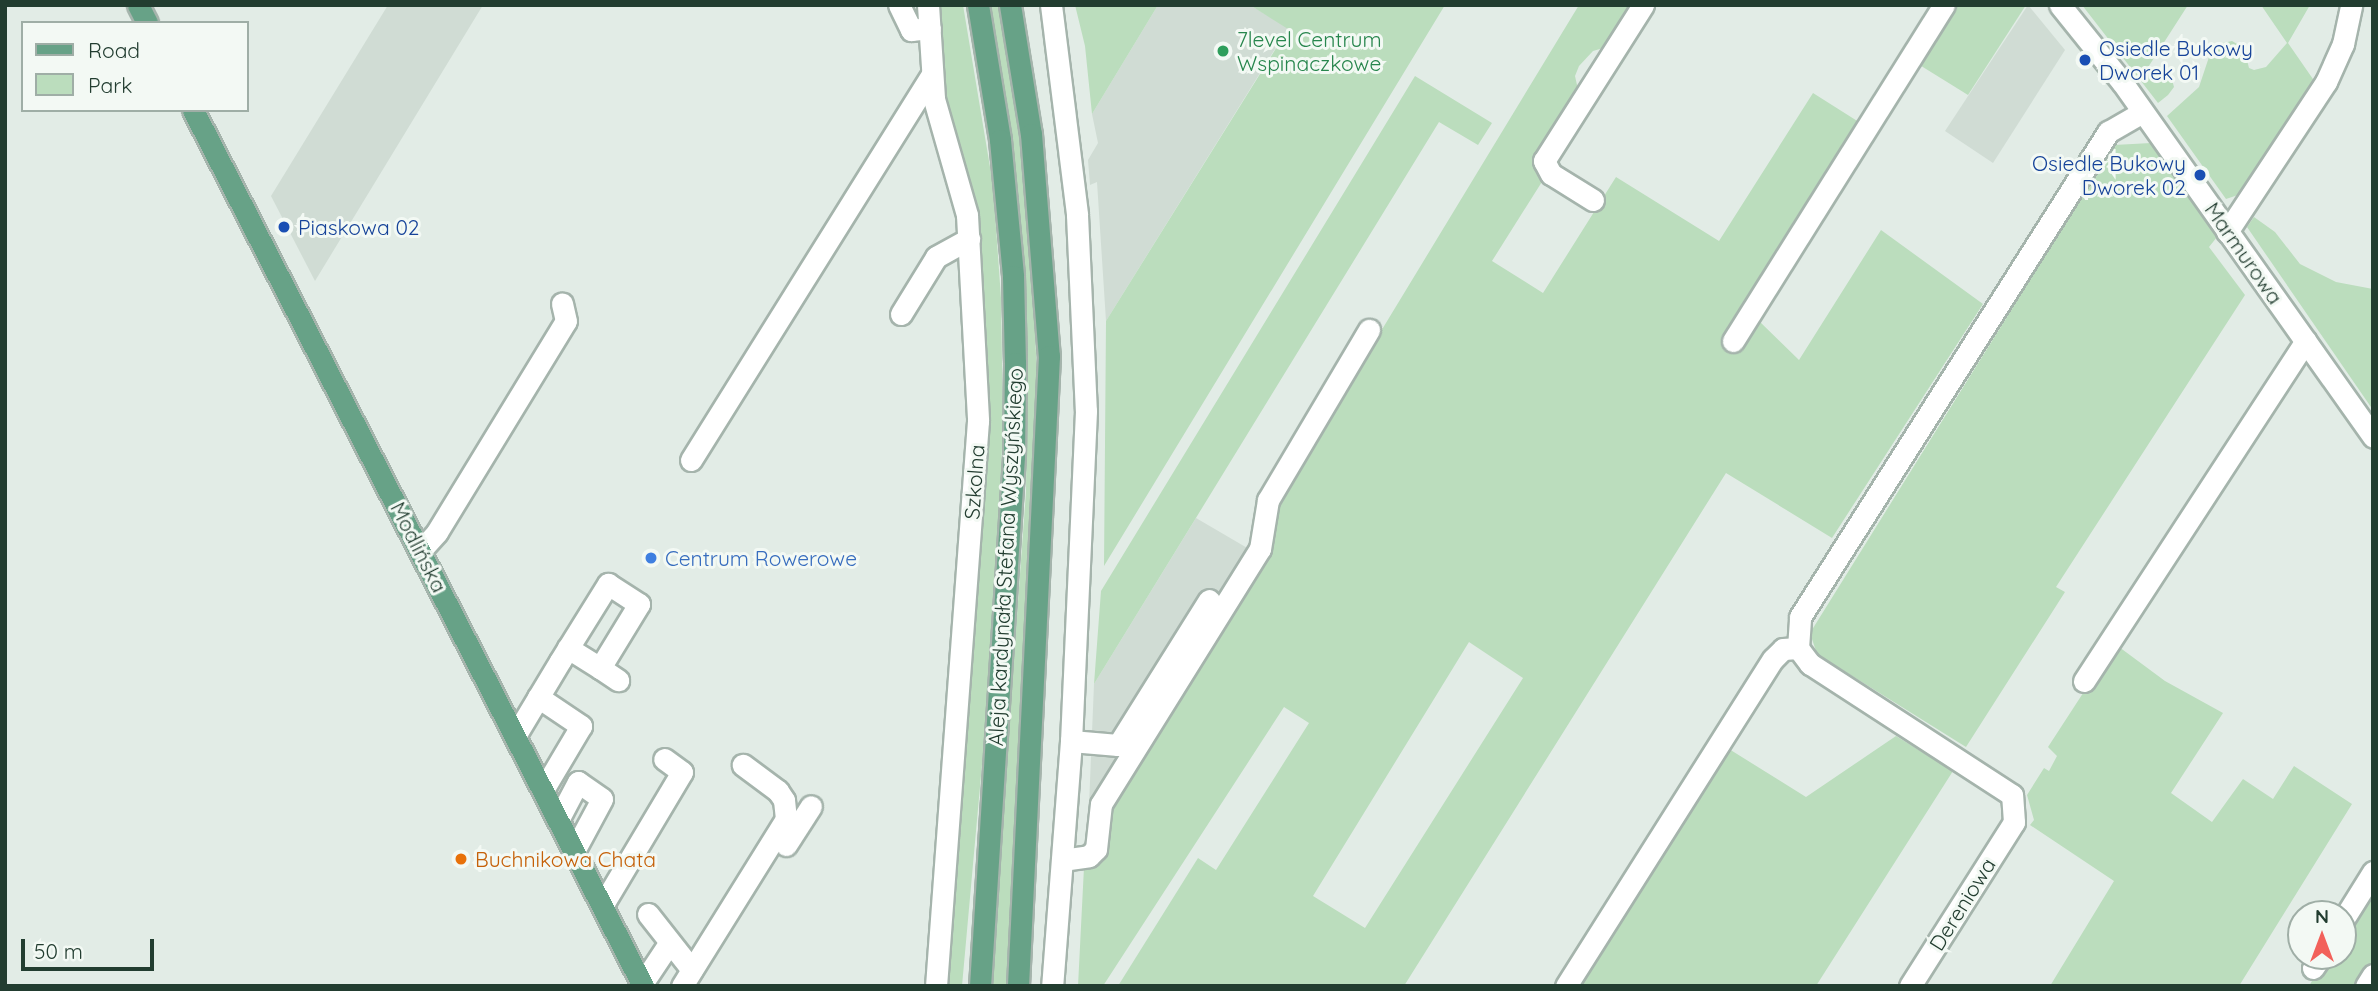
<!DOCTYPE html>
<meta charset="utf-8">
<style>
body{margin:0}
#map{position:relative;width:2378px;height:991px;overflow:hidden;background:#e2ece6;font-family:Quicksand,sans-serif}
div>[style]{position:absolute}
.built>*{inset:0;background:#d0dcd4}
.green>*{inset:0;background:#bbddbd}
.roads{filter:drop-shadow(2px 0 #a5b4ac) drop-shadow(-2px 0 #a5b4ac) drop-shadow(0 2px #a5b4ac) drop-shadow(0 -2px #a5b4ac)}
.minor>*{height:21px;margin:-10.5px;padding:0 10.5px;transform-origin:10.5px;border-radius:10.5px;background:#fff}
.major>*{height:21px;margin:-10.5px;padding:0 10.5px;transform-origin:10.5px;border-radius:10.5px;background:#67a287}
.dots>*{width:19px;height:19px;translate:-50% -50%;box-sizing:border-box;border:4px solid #f3f9f4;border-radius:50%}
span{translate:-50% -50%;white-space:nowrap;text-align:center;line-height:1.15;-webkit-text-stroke:6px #f3f9f4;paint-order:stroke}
.leisure-label{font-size:21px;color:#27864d}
.left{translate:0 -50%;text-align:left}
.transit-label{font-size:21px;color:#164399}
.right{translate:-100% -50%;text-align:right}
.street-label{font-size:21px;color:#223d30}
.shop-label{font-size:21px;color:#366cbe}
.food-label{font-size:21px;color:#c56008}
.frame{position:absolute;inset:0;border:7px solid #223d30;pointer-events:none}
.legend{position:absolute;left:21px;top:21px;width:228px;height:91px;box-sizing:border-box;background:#f3f9f4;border:2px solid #9faea6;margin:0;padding:9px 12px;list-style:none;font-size:21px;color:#223d30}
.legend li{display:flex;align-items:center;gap:14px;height:35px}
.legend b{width:35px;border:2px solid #9faea6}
.north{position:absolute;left:2287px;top:900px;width:70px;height:70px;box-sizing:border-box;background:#f3f9f4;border:2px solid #9faea6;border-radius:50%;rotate:0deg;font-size:19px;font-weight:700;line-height:28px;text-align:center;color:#223d30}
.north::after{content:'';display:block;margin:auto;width:24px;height:32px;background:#f2615a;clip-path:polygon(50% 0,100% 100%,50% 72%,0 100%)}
.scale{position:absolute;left:21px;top:939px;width:133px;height:32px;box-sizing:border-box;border:4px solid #223d30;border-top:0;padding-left:9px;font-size:21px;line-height:24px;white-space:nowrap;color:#223d30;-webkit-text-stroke:5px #f3f9f4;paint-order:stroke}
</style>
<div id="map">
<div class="built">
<div style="clip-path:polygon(388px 5px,483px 5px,315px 281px,271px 196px)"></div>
<div style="clip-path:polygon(1158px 5px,1250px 5px,1288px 28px,1106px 321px,1097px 182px,1090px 185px,1088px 160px,1098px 143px,1092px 114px)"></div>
<div style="clip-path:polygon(2028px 5px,2065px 50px,1993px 163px,1945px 131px)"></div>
<div style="clip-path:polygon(1196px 518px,1249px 549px,1089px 806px,1094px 684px)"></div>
</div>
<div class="green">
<div style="clip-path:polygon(934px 5px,963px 5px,993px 185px,1001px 298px,1003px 426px,993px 643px,962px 986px,945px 986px,983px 423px,983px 300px,972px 201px,941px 81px)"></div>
<div style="clip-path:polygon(989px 5px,998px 5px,1013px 82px,1030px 227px,1037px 375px,1036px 495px,1006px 986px,990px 986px,1026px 492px,1027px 373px,1020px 228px)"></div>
<div style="clip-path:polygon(1075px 5px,1158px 5px,1092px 114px,1085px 46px)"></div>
<div style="clip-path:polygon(1250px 5px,1445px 5px,1104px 566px,1106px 321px,1288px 29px)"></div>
<div style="clip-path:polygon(evenodd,1579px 5px,1636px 5px,1610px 46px,1593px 51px,1579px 66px,1575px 76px,1579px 94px,1545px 177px,1492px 261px,1543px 293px,1616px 177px,1719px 241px,1813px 93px,1862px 124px,1723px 345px,1736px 352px,1757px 319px,1799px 360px,1881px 230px,1983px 304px,1832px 538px,1726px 473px,1404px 986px,1118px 986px,1198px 858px,1216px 870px,1309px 723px,1284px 707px,1103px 986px,1078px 986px,1084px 867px,1095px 861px,1104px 812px,1271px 541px,1273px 509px,1579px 5px,1469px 642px,1523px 678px,1365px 928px,1313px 896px,1469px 642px)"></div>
<div style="clip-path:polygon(1955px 5px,2026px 5px,1968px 95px,1918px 64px)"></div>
<div style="clip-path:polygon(2082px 5px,2188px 5px,2145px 72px,2171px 76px,2174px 87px,2168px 95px,2158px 103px)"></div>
<div style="clip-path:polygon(2261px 5px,2310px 5px,2288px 43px,2315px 82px,2244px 193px,2226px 199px,2167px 116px,2199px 87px,2209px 57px,2223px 43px,2232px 41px,2244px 48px,2249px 68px,2254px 70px,2266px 67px,2287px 43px)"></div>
<div style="clip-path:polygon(1415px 76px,1492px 123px,1478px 145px,1439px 122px,1094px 684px,1101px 591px)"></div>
<div style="clip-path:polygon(2151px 143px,2221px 232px,2209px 247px,2245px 295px,2056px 587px,2065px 592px,1966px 747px,1817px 654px,1810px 633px,2114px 145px)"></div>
<div style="clip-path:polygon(2254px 217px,2275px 232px,2300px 264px,2336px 282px,2373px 289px,2373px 410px,2247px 227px)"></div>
<div style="clip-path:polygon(2115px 644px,2165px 681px,2223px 713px,2171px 793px,2212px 822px,2243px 779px,2273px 799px,2294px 766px,2352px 804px,2239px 986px,2050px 986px,2114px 881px,2030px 825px,2034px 820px,2027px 795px,2044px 768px,2049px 771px,2057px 756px,2048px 747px)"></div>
<div style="clip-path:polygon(1896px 736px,1953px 771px,1816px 986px,1577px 986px,1729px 749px,1806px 797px)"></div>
<div style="clip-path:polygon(2373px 883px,2373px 960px,2357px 986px,2309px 986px,2327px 956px,2343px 956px,2343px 931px)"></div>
</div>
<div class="roads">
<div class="minor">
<div style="left:899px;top:5px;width:28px;rotate:64deg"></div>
<div style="left:911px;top:30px;width:19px;rotate:-6deg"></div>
<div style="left:928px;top:5px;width:94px;rotate:86.3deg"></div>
<div style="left:934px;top:99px;width:121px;rotate:74.1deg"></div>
<div style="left:967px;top:215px;width:206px;rotate:86.9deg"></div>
<div style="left:978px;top:421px;width:567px;rotate:94.25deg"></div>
<div style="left:1051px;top:5px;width:212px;rotate:82.9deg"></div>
<div style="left:1077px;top:215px;width:196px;rotate:87.4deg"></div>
<div style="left:1086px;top:411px;width:330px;rotate:92.6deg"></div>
<div style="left:1071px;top:741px;width:246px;rotate:94.4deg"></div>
<div style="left:2060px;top:5px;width:99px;rotate:51.2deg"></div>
<div style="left:2122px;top:82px;width:435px;rotate:54.7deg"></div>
<div style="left:1593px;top:200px;width:49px;rotate:-148.2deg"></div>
<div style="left:1551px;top:174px;width:15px;rotate:-118deg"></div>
<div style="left:1544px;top:161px;width:185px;rotate:-57.6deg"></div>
<div style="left:2227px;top:232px;width:180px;rotate:-56.6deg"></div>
<div style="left:2326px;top:82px;width:42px;rotate:-65.9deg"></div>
<div style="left:2343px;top:44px;width:40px;rotate:-78deg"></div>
<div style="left:901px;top:314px;width:67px;rotate:-58.4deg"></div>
<div style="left:936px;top:257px;width:38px;rotate:-29deg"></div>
<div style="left:1733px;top:341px;width:397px;rotate:-57.9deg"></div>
<div style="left:691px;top:460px;width:455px;rotate:-58deg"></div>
<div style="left:421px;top:550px;width:24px;rotate:-48deg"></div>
<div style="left:437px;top:532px;width:247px;rotate:-58.6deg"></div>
<div style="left:566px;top:321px;width:18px;rotate:-103deg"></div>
<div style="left:600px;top:668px;width:22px;rotate:34deg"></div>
<div style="left:2084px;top:681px;width:406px;rotate:-56.9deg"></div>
<div style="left:538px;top:697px;width:52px;rotate:34deg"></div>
<div style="left:581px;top:726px;width:74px;rotate:120.7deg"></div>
<div style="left:515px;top:736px;width:87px;rotate:-59deg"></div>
<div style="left:560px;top:661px;width:91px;rotate:-58.1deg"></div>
<div style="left:608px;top:584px;width:37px;rotate:33deg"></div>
<div style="left:639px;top:604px;width:75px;rotate:121.4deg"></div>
<div style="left:600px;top:668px;width:38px;rotate:-148deg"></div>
<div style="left:1071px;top:741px;width:47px;rotate:4.9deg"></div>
<div style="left:1118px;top:745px;width:171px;rotate:-57.9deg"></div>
<div style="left:558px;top:820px;width:43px;rotate:-62.2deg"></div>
<div style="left:578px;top:782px;width:29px;rotate:35deg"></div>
<div style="left:602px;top:799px;width:59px;rotate:118.3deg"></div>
<div style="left:786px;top:845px;width:46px;rotate:-57.3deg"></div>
<div style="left:1062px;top:860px;width:27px;rotate:-8deg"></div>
<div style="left:1089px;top:856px;width:10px;rotate:-45deg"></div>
<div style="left:1096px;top:849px;width:45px;rotate:-83.7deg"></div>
<div style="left:1101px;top:804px;width:301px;rotate:-58.1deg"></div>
<div style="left:1260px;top:549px;width:50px;rotate:-80.7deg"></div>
<div style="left:1268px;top:500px;width:198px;rotate:-59.3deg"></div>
<div style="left:602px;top:906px;width:156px;rotate:-59.2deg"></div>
<div style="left:682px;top:772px;width:22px;rotate:-144deg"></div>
<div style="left:648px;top:914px;width:71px;rotate:51.8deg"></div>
<div style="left:2343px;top:920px;width:57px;rotate:-58deg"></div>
<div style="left:2313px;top:968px;width:14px;rotate:-56deg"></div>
<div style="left:642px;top:984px;width:50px;rotate:-56.3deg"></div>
<div style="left:682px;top:986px;width:197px;rotate:-58.1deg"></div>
<div style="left:786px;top:819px;width:19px;rotate:-96deg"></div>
<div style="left:784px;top:800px;width:11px;rotate:-124deg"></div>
<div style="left:778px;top:791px;width:44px;rotate:-143.4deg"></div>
<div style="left:1566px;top:986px;width:387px;rotate:-57.7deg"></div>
<div style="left:1773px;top:659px;width:14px;rotate:-45deg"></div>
<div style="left:1783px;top:649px;width:15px;rotate:-4deg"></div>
<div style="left:1910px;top:986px;width:194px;rotate:-57.6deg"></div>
<div style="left:2014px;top:822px;width:27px;rotate:-94deg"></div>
<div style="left:2012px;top:795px;width:241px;rotate:-147deg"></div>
<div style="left:1810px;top:664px;width:20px;rotate:-127deg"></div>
<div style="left:1798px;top:648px;width:31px;rotate:-86deg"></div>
<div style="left:1800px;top:617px;width:575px;rotate:-57.58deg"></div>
<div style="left:2108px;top:132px;width:39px;rotate:-30deg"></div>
<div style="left:2366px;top:986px;width:13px;rotate:-58deg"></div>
</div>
<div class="major">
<div style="left:138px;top:5px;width:20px;rotate:63deg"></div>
<div style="left:978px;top:5px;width:137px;rotate:80.7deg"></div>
<div style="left:1000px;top:140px;width:137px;rotate:84.5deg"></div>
<div style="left:1013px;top:276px;width:87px;rotate:88.7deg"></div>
<div style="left:1015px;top:363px;width:93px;rotate:90.6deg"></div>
<div style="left:1014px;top:456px;width:531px;rotate:93.67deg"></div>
<div style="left:1010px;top:5px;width:131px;rotate:80.8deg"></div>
<div style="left:1031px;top:134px;width:223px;rotate:85.4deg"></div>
<div style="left:1049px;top:356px;width:631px;rotate:92.82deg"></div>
<div style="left:193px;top:110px;width:985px;rotate:62.81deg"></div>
</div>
</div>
<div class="dots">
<div style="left:1223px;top:51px;background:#2e9e5b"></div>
<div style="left:2085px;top:60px;background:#1a4fb4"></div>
<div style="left:2200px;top:175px;background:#1a4fb4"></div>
<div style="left:284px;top:227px;background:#1a4fb4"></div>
<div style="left:651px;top:558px;background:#3f7fe0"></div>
<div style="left:461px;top:859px;background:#e8710a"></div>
</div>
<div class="leisure-label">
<span class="left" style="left:1237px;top:51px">7level Centrum<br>Wspinaczkowe</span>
</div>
<div class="transit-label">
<span class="left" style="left:2099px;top:60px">Osiedle Bukowy<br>Dworek 01</span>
<span class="right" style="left:2186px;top:175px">Osiedle Bukowy<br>Dworek 02</span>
<span class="left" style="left:298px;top:227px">Piaskowa 02</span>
</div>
<div class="street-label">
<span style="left:2244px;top:253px;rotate:55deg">Marmurowa</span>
<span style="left:974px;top:482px;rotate:-86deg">Szkolna</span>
<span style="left:419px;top:547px;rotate:63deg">Modlińska</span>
<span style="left:1005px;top:557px;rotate:-87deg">Aleja kardynała Stefana Wyszyńskiego</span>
<span style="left:1962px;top:904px;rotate:-58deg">Dereniowa</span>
</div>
<div class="shop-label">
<span class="left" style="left:665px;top:558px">Centrum Rowerowe</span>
</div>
<div class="food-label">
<span class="left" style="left:475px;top:859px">Buchnikowa Chata</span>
</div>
<div class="frame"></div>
<ul class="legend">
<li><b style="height:9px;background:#67a287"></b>Road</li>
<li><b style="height:19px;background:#bbddbd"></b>Park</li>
</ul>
<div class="north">N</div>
<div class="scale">50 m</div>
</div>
